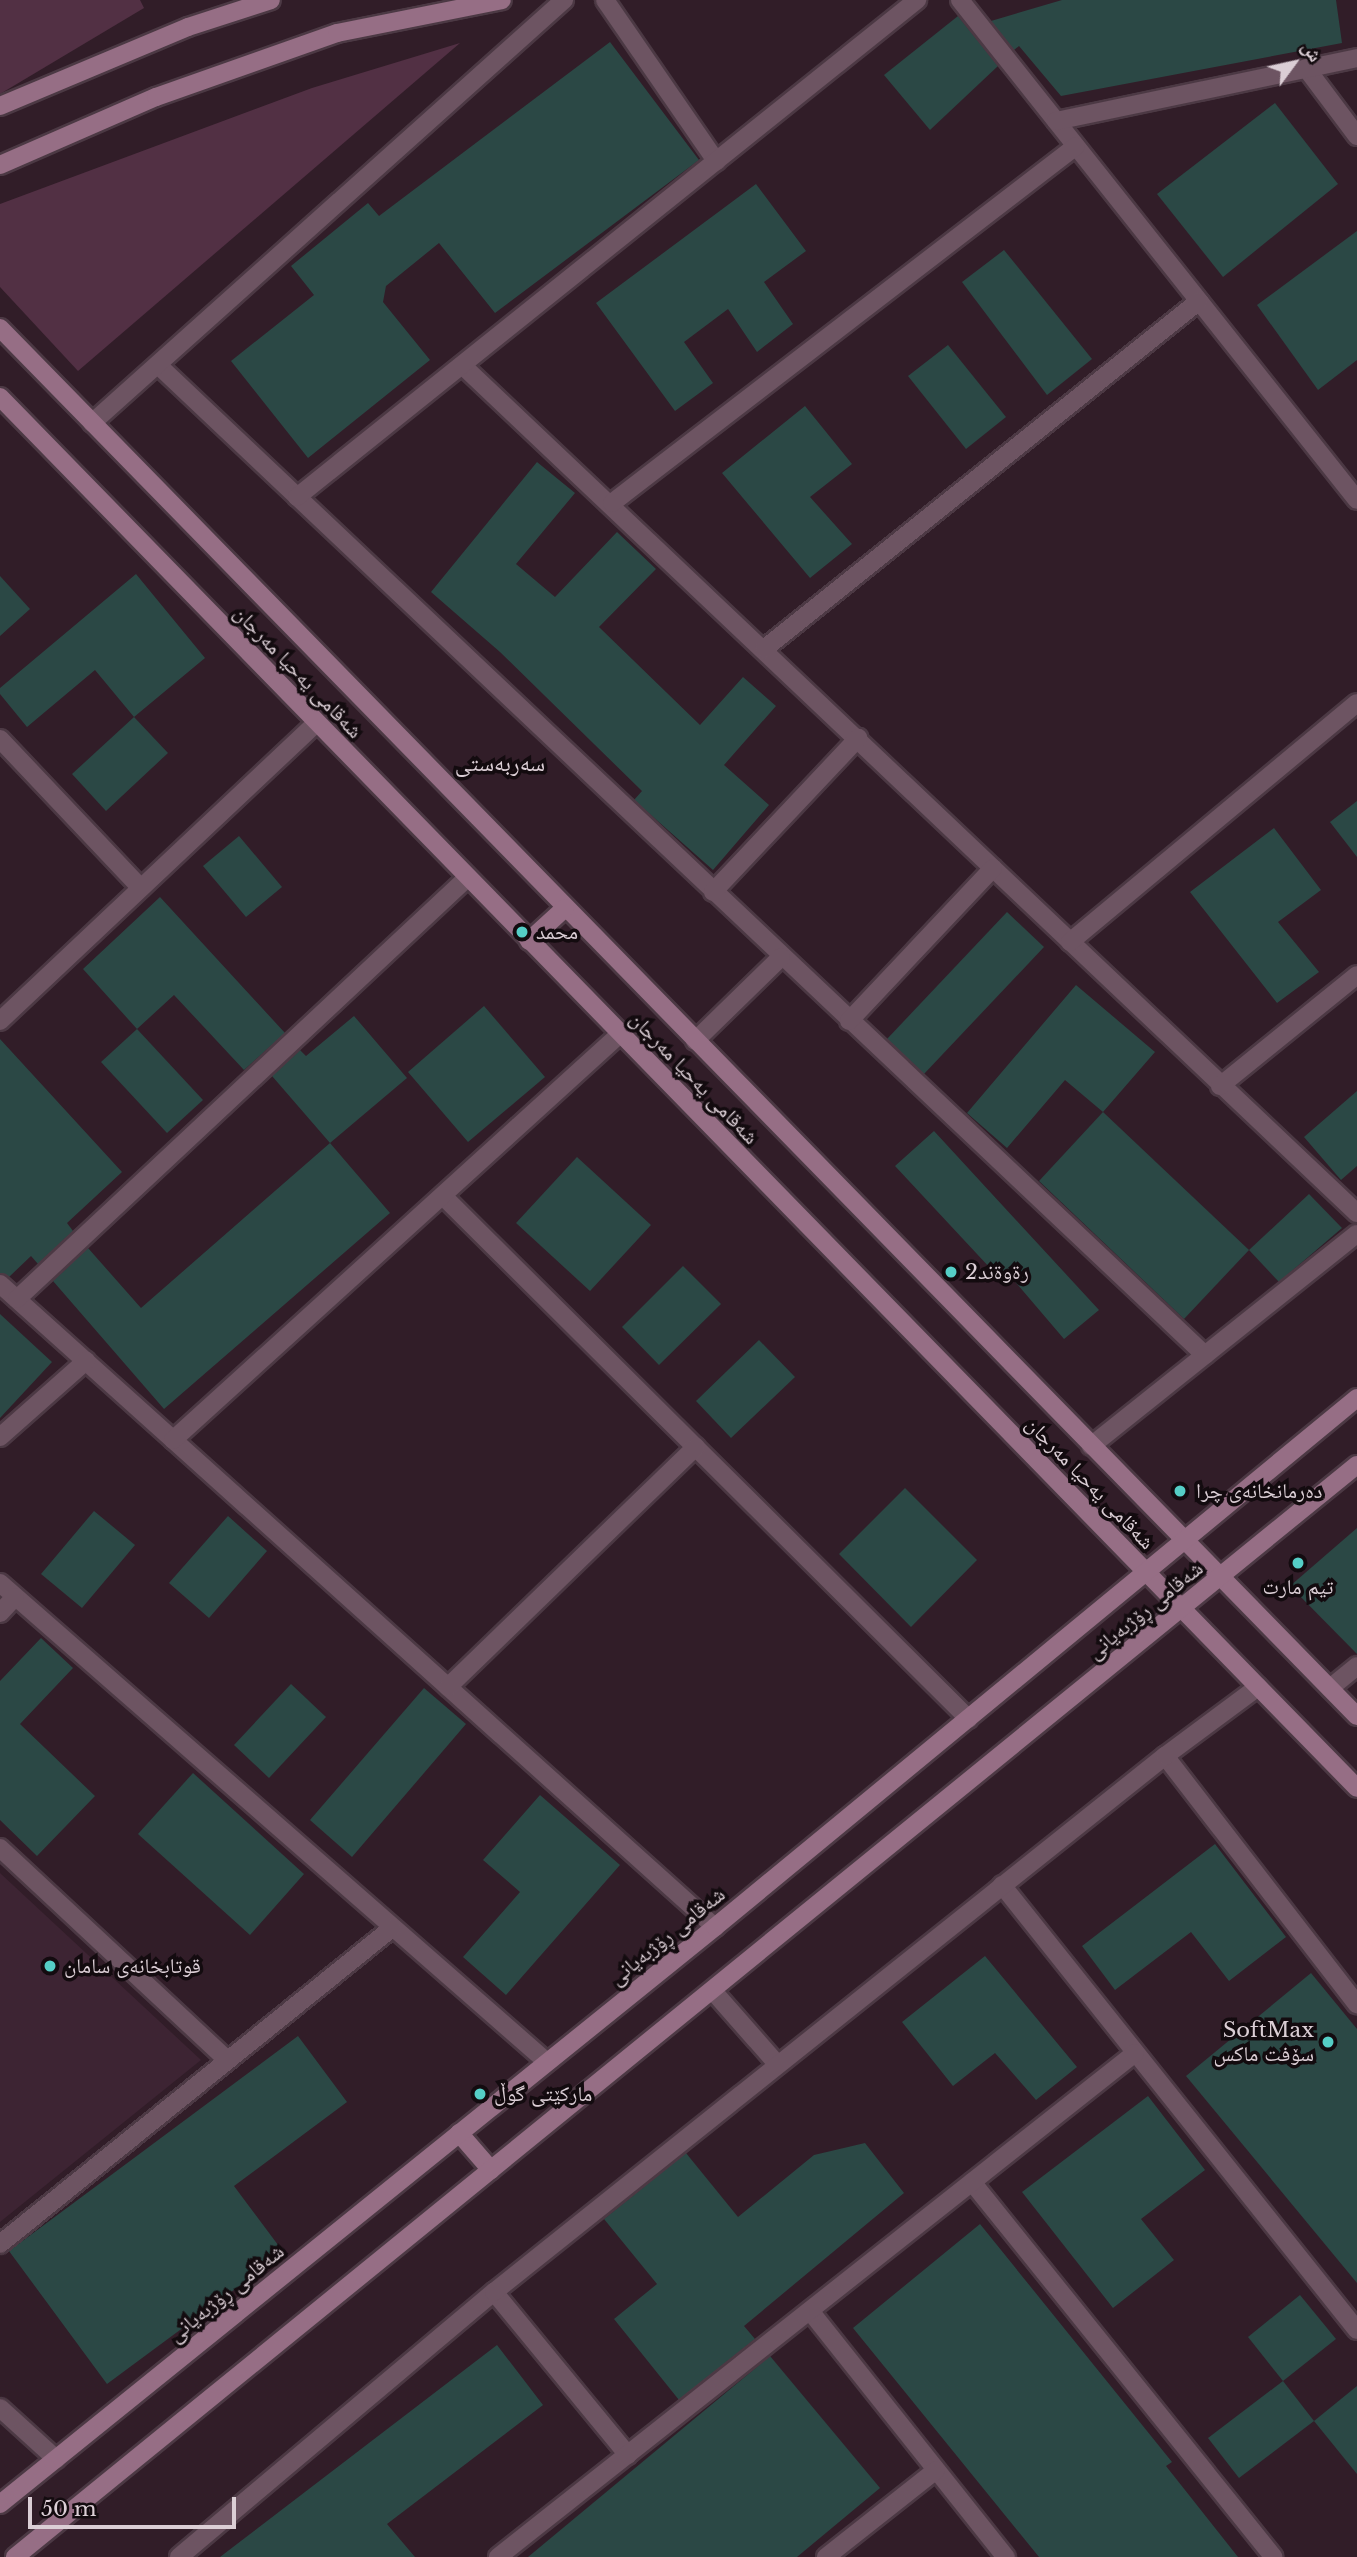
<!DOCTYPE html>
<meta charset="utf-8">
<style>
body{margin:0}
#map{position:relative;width:1357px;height:2557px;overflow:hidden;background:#311d28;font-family:"Libre Baskerville","Noto Naskh Arabic",serif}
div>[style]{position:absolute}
.built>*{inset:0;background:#3d2433}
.green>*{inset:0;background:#523044}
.building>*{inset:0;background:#2b4845}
.roads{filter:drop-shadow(2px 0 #4c3944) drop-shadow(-2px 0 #4c3944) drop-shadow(0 2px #4c3944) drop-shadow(0 -2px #4c3944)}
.street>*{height:18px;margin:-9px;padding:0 9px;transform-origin:9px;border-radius:9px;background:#6d5462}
.secondary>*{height:18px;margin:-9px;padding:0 9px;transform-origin:9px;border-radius:9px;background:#966e85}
.dots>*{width:19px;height:19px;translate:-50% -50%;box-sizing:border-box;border:4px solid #130b0f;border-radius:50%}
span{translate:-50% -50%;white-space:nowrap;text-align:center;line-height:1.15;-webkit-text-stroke:7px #130b0f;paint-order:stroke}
.street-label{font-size:21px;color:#dbced5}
.poi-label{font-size:21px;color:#dbced5}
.left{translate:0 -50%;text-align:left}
.right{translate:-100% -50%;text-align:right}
.neighbourhood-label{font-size:23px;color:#dbced5}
.north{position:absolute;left:1259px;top:28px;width:70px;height:70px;-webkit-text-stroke:5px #130b0f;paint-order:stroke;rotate:57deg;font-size:19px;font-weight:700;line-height:28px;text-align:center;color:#dbced5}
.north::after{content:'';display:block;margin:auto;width:24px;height:32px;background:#dbced5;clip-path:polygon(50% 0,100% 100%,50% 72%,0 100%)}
.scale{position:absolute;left:28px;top:2497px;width:208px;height:32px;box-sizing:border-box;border:4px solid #dbced5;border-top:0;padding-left:9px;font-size:21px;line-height:24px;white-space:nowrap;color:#dbced5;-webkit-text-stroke:5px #130b0f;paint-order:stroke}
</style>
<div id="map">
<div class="built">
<div style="clip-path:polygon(0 1873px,201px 2060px,0 2222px)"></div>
</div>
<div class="green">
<div style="clip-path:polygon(0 0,140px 0,144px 8px,0 94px)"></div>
<div style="clip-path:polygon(460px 43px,78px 371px,0 287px,0 204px,312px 88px)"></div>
</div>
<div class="building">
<div style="clip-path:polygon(1062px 0,1336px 0,1342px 43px,1061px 96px,1019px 46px,1014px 50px,991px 21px)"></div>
<div style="clip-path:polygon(958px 16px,998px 66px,930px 130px,884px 75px)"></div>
<div style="clip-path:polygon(610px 42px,699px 160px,495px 313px,439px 243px,386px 286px,383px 302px,430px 360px,308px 458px,231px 361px,314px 295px,291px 266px,368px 203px,379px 216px)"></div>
<div style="clip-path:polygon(1275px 103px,1338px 184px,1223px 277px,1157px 194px)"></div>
<div style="clip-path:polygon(756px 184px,806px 251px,764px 282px,793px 324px,757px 352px,728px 309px,684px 342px,713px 383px,675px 411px,596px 303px)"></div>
<div style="clip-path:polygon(1357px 231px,1357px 360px,1318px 390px,1257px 305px)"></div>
<div style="clip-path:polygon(1004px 250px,1092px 359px,1047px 395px,962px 282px)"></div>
<div style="clip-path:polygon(948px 345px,1006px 417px,966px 449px,908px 376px)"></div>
<div style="clip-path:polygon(805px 406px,852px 464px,810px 497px,852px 544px,810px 578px,722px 473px)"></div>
<div style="clip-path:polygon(537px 462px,575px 493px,516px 564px,555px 597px,617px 532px,656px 569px,599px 627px,700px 725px,743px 677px,776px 706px,724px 765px,769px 805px,713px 870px,634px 800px,642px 791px,500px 652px,431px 592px)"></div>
<div style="clip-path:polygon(136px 574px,205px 658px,134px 717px,95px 670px,27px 727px,0 694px,0 688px)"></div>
<div style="clip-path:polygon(0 576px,30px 609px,0 636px)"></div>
<div style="clip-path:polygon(134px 717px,168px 753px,106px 811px,72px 774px)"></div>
<div style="clip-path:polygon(1357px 801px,1357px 857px,1330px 822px)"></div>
<div style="clip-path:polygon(1274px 828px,1321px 890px,1278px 922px,1319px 972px,1277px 1003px,1190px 892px)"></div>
<div style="clip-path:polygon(239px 836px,282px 887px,246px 917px,203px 866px)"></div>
<div style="clip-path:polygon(160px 897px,285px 1033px,244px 1070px,174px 995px,137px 1029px,83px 969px)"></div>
<div style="clip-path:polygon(1007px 912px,1044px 947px,924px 1074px,887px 1039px)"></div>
<div style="clip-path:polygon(1076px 985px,1155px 1052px,1103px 1112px,1065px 1080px,1007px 1148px,967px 1113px)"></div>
<div style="clip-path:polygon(484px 1006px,545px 1077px,468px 1142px,408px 1072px)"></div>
<div style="clip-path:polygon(354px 1016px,407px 1078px,330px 1143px,272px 1076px,300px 1050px,306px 1056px)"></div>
<div style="clip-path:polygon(137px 1029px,203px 1100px,167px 1133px,101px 1062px)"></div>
<div style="clip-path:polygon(0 1039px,122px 1172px,67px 1223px,73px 1231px,38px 1264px,31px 1256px,9px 1277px,0 1273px)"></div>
<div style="clip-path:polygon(1357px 1091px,1357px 1166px,1341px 1180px,1304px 1137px)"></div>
<div style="clip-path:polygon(1103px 1112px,1249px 1250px,1184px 1319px,1039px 1181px)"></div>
<div style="clip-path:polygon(934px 1131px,1099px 1310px,1064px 1339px,1011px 1277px,1004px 1283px,895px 1166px)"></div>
<div style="clip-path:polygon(330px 1143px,390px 1213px,164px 1409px,53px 1281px,88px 1248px,141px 1308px)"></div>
<div style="clip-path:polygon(577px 1157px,651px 1225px,590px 1291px,516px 1223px)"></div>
<div style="clip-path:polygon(1309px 1194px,1342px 1228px,1279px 1282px,1249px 1250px)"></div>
<div style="clip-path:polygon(683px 1266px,721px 1304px,659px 1365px,622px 1327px)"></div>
<div style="clip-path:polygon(0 1314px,52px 1362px,0 1418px)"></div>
<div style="clip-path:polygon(759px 1340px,795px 1377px,731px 1438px,696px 1401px)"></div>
<div style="clip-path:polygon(905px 1488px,977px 1560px,911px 1627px,839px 1554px)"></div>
<div style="clip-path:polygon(94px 1511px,135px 1545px,82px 1608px,41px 1574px)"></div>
<div style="clip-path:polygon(228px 1516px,267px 1551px,209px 1618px,169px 1583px)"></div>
<div style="clip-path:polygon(1357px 1528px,1357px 1654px,1290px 1586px)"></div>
<div style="clip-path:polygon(41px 1638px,73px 1668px,20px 1724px,95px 1796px,37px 1856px,0 1820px,0 1681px)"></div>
<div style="clip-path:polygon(291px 1684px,326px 1717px,269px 1778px,234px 1745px)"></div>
<div style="clip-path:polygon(424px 1688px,466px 1724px,352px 1857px,310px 1820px)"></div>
<div style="clip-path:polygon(193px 1773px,304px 1874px,250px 1935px,138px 1834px)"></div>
<div style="clip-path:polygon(540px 1795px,620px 1865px,506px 1995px,463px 1957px,520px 1892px,483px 1860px)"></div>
<div style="clip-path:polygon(1215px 1844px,1286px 1937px,1229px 1981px,1191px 1932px,1115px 1990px,1082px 1946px)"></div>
<div style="clip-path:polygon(985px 1956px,1077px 2067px,1036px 2100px,995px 2053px,953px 2086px,902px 2022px)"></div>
<div style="clip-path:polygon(1311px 1973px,1357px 2029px,1357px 2283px,1186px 2076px)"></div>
<div style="clip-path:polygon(298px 2036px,347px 2102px,234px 2186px,284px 2253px,107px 2384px,9px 2251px)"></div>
<div style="clip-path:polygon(1148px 2096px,1205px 2170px,1141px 2219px,1174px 2260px,1113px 2308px,1022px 2192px)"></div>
<div style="clip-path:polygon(865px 2143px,904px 2193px,744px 2326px,755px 2339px,679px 2400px,614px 2319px,657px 2284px,604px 2219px,686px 2153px,738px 2217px,814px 2155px)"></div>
<div style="clip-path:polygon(980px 2224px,1172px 2462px,1166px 2466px,1238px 2557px,1039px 2557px,853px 2328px)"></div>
<div style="clip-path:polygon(1300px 2295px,1336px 2339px,1283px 2381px,1248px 2337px)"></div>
<div style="clip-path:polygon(497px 2345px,543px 2405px,387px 2524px,415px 2557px,220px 2557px)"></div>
<div style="clip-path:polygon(770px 2356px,880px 2488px,797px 2557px,528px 2557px)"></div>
<div style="clip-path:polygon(1283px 2381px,1314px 2421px,1239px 2478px,1208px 2438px)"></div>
<div style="clip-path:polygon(1357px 2386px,1357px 2474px,1314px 2421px)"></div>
</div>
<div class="roads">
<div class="street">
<div style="left:605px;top:0;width:196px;rotate:55.4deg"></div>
<div style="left:960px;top:0;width:638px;rotate:51.55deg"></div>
<div style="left:1306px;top:68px;width:85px;rotate:53.1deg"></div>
<div style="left:1056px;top:121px;width:308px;rotate:-11.8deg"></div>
<div style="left:158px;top:365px;width:1441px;rotate:43.4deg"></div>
<div style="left:462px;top:365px;width:1233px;rotate:43.46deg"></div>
<div style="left:92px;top:423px;width:634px;rotate:-41.87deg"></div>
<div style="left:297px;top:497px;width:795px;rotate:-38.72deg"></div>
<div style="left:612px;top:503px;width:585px;rotate:-37.57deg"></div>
<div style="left:764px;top:649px;width:557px;rotate:-38.66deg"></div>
<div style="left:0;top:739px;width:205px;rotate:46.6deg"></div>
<div style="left:713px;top:892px;width:212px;rotate:-46.7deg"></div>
<div style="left:1070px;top:942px;width:373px;rotate:-39.8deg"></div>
<div style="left:0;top:1021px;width:434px;rotate:-43.3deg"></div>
<div style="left:849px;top:1021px;width:210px;rotate:-46.7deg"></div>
<div style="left:695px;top:1041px;width:120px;rotate:-44.3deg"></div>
<div style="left:1220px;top:1086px;width:176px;rotate:-39deg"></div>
<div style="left:444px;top:1197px;width:740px;rotate:44.84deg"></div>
<div style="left:0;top:1284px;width:962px;rotate:41.97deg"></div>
<div style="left:17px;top:1299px;width:616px;rotate:-43.09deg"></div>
<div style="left:0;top:1437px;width:115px;rotate:-41.5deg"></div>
<div style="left:173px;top:1440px;width:604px;rotate:-42.25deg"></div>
<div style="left:1091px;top:1446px;width:340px;rotate:-38.6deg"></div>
<div style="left:0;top:1583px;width:727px;rotate:41.21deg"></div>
<div style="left:0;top:1613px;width:22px;rotate:-47deg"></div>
<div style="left:448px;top:1687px;width:345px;rotate:-44.1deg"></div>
<div style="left:1330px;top:1688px;width:35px;rotate:-39deg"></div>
<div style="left:1165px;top:1756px;width:314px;rotate:52.3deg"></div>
<div style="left:0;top:1848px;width:308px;rotate:43deg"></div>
<div style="left:1002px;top:1885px;width:569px;rotate:51.42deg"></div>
<div style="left:713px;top:1991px;width:98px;rotate:48.7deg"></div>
<div style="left:972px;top:2182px;width:481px;rotate:51.2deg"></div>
<div style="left:0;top:2244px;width:504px;rotate:-38.87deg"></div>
<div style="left:494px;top:2292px;width:211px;rotate:50.6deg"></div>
<div style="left:810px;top:2311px;width:315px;rotate:51.5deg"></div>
<div style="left:0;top:2408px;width:76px;rotate:42.3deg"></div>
<div style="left:179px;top:2557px;width:412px;rotate:-40.1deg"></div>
<div style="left:494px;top:2292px;width:859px;rotate:-38.62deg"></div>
<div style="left:1165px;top:1756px;width:116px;rotate:-36.6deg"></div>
<div style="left:498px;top:2557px;width:812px;rotate:-38.35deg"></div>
<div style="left:826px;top:2557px;width:140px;rotate:-38.3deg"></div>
</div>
<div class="secondary">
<div style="left:0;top:106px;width:204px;rotate:-22.8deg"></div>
<div style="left:188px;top:27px;width:87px;rotate:-18deg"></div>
<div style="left:0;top:165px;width:170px;rotate:-23.6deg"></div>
<div style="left:156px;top:97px;width:192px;rotate:-19.5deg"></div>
<div style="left:337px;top:33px;width:168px;rotate:-11.3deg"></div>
<div style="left:0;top:328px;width:1941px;rotate:45.65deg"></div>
<div style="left:0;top:397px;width:1943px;rotate:45.71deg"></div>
<div style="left:529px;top:941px;width:49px;rotate:-42.5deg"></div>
<div style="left:459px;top:2133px;width:49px;rotate:49.1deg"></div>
<div style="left:0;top:2504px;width:919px;rotate:-38.9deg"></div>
<div style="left:715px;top:1927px;width:832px;rotate:-39.49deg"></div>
<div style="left:15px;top:2557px;width:1730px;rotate:-39.14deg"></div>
</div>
</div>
<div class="dots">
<div style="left:522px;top:932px;background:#55cec6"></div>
<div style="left:951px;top:1272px;background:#55cec6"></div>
<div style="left:1180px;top:1491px;background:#55cec6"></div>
<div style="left:1298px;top:1563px;background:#55cec6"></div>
<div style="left:50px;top:1966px;background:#55cec6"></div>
<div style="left:1328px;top:2042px;background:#55cec6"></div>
<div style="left:480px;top:2094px;background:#55cec6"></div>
</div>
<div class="street-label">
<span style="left:298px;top:672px;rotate:46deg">شەقامی یەحیا مەرجان</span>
<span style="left:694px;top:1078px;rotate:46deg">شەقامی یەحیا مەرجان</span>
<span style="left:1090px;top:1483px;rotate:46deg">شەقامی یەحیا مەرجان</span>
<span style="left:1145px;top:1610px;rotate:-39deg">شەقامی ڕۆژبەیانی</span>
<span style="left:667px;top:1936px;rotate:-39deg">شەقامی ڕۆژبەیانی</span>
<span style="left:226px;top:2293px;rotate:-39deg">شەقامی ڕۆژبەیانی</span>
</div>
<div class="poi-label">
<span class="left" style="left:536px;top:932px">محمد</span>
<span class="left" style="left:965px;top:1272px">رةوةند2</span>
<span class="left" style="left:1196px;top:1491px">دەرمانخانەی چرا</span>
<span style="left:1298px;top:1587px">تیم مارت</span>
<span class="left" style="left:64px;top:1966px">قوتابخانەی سامان</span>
<span class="right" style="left:1314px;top:2042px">SoftMax<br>سۆفت ماکس</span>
<span class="left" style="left:494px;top:2094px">مارکێتی گوڵ</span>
</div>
<div class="neighbourhood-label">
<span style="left:500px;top:763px">سه‌ربه‌ستی</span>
</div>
<div class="north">ش</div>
<div class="scale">50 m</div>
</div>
